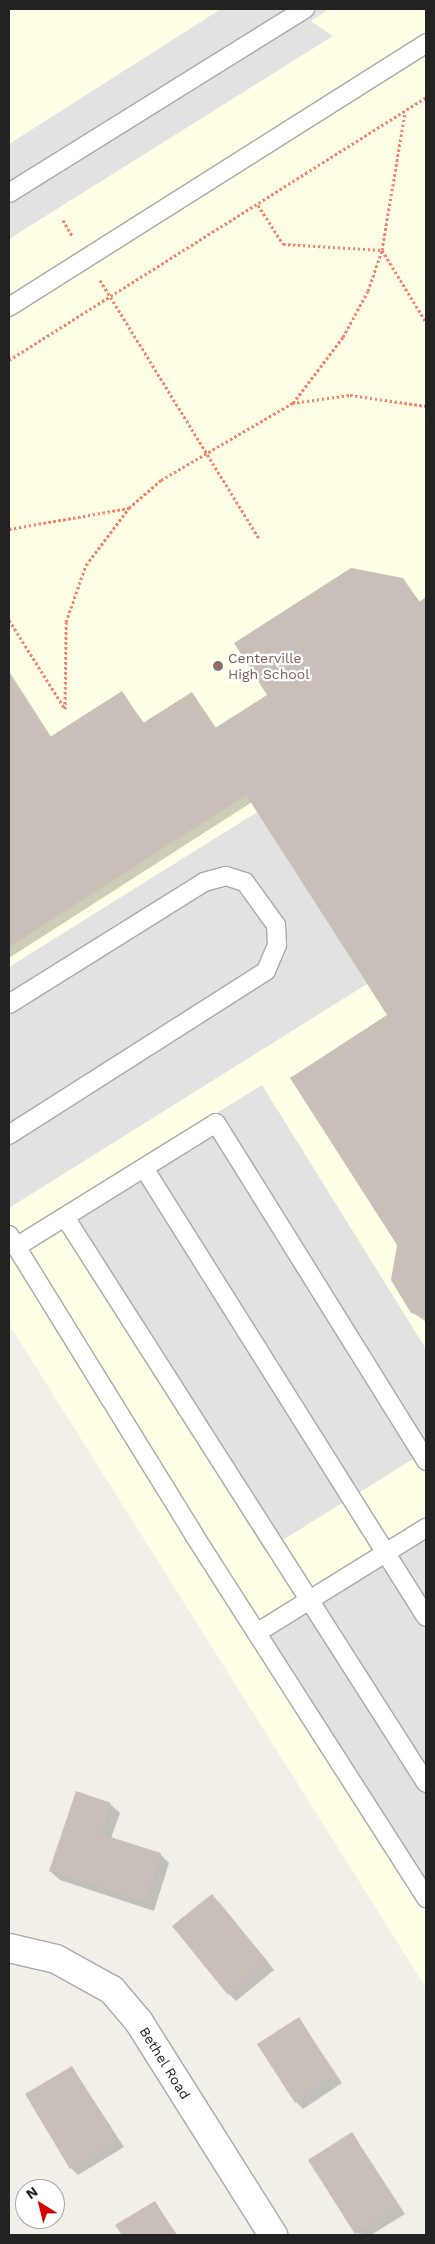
<!DOCTYPE html>
<style>
body{margin:0}
#map{position:relative;width:435px;height:2244px;overflow:hidden;background:#f2efe9;font-family:"Work Sans",sans-serif}
div>[style]{position:absolute}
.education>*{inset:0;background:#ffffe5}
.parking>*{inset:0;background:#e2e2e2}
.shadow>*{inset:0;background:#0003}
.building>*{inset:0;background:#c7bfb8}
.path>*{height:3px;margin-top:-1.5px;transform-origin:0;background:repeating-linear-gradient(90deg,#fa8072 0 2.5px,transparent 0 5px)}
.roads{filter:drop-shadow(1px 0 #a9a9a9) drop-shadow(-1px 0 #a9a9a9) drop-shadow(0 1px #a9a9a9) drop-shadow(0 -1px #a9a9a9)}
.service>*{height:18px;margin:-9px;padding:0 9px;transform-origin:9px;border-radius:9px;background:#fff}
.minor>*{height:28px;margin:-14px;padding:0 14px;transform-origin:14px;border-radius:14px;background:#fff}
.dots>*{width:14px;height:14px;translate:-50% -50%;box-sizing:border-box;border:2px solid #fff;border-radius:50%}
span{translate:-50% -50%;white-space:nowrap;text-align:center;line-height:1.15;-webkit-text-stroke:4.5px #fff;paint-order:stroke}
.education-label{font-size:14px;color:#785e54}
.left{translate:0 -50%;text-align:left}
.street-label{font-size:14px;color:#222}
.frame{position:absolute;inset:0;border:10px solid #222;pointer-events:none}
.north{position:absolute;left:15px;top:2179px;width:50px;height:50px;box-sizing:border-box;background:#fff;border:1px solid #a7a7a7;border-radius:50%;rotate:324deg;font-size:14px;font-weight:700;line-height:20px;text-align:center;color:#222}
.north::after{content:'';display:block;margin:auto;width:18px;height:22px;background:#d40000;clip-path:polygon(50% 0,100% 100%,50% 72%,0 100%)}
</style>
<div id="map">
<div class="education">
<div style="clip-path:polygon(9px 9px,426px 9px,426px 1988px,9px 1324px)"></div>
</div>
<div class="parking">
<div style="clip-path:polygon(221px 9px,329px 9px,311px 21px,333px 36px,9px 239px,9px 144px)"></div>
<div style="clip-path:polygon(257px 812px,367px 984px,9px 1208px,9px 967px)"></div>
<div style="clip-path:polygon(262px 1085px,426px 1349px,426px 1451px,265px 1551px,55px 1213px)"></div>
<div style="clip-path:polygon(426px 1539px,426px 1898px,264px 1640px)"></div>
</div>
<div class="shadow">
<div style="clip-path:polygon(403px 579px,420px 602px,426px 598px,426px 1322px,412px 1312px,398px 1245px,389px 1015px,252px 802px,9px 958px,9px 671px,52px 738px,122px 693px,145px 724px,192px 693px,217px 729px,269px 695px)"></div>
<div style="clip-path:polygon(110px 1804px,120px 1813px,111px 1838px,160px 1854px,169px 1863px,154px 1911px,60px 1880px,50px 1871px)"></div>
<div style="clip-path:polygon(219px 1902px,274px 1970px,236px 2001px,229px 1994px)"></div>
<div style="clip-path:polygon(299px 2019px,342px 2083px,303px 2109px,296px 2102px)"></div>
<div style="clip-path:polygon(72px 2067px,124px 2147px,78px 2175px,71px 2168px)"></div>
<div style="clip-path:polygon(352px 2133px,405px 2214px,371px 2235px,356px 2233px)"></div>
<div style="clip-path:polygon(155px 2202px,177px 2235px,123px 2235px,117px 2225px)"></div>
</div>
<div class="building">
<div style="clip-path:polygon(351px 568px,403px 578px,419px 602px,426px 597px,426px 1318px,411px 1313px,391px 1280px,397px 1245px,290px 1078px,387px 1015px,246px 795px,9px 947px,9px 673px,50px 737px,122px 691px,143px 723px,192px 692px,215px 728px,267px 695px,234px 643px)"></div>
<div style="clip-path:polygon(76px 1791px,111px 1803px,101px 1834px,161px 1853px,145px 1902px,49px 1871px)"></div>
<div style="clip-path:polygon(212px 1894px,268px 1962px,228px 1995px,172px 1926px)"></div>
<div style="clip-path:polygon(299px 2017px,336px 2076px,295px 2103px,257px 2044px)"></div>
<div style="clip-path:polygon(72px 2066px,117px 2140px,70px 2169px,25px 2094px)"></div>
<div style="clip-path:polygon(352px 2132px,399px 2207px,355px 2234px,308px 2160px)"></div>
<div style="clip-path:polygon(155px 2201px,176px 2235px,122px 2235px,115px 2225px)"></div>
</div>
<div class="path">
<div style="left:258px;top:205px;width:46px;rotate:57.3deg"></div>
<div style="left:283px;top:244px;width:99px;rotate:3.5deg"></div>
<div style="left:382px;top:250px;width:84px;rotate:58.6deg"></div>
<div style="left:63px;top:220px;width:20px;rotate:60deg"></div>
<div style="left:100px;top:280px;width:303px;rotate:58.4deg"></div>
<div style="left:9px;top:360px;width:493px;rotate:-32.2deg"></div>
<div style="left:293px;top:403px;width:83px;rotate:-52.9deg"></div>
<div style="left:343px;top:337px;width:52px;rotate:-61.5deg"></div>
<div style="left:368px;top:291px;width:43px;rotate:-71.1deg"></div>
<div style="left:382px;top:250px;width:140px;rotate:-80.5deg"></div>
<div style="left:9px;top:529px;width:122px;rotate:-9.9deg"></div>
<div style="left:9px;top:620px;width:105px;rotate:57.8deg"></div>
<div style="left:65px;top:709px;width:87px;rotate:-89.3deg"></div>
<div style="left:66px;top:622px;width:60px;rotate:-70.7deg"></div>
<div style="left:86px;top:565px;width:71px;rotate:-53deg"></div>
<div style="left:129px;top:508px;width:43px;rotate:-41.2deg"></div>
<div style="left:161px;top:480px;width:152px;rotate:-30.4deg"></div>
<div style="left:292px;top:403px;width:59px;rotate:-7.9deg"></div>
<div style="left:350px;top:395px;width:77px;rotate:8.2deg"></div>
</div>
<div class="roads">
<div class="service">
<div style="left:9px;top:193px;width:349px;rotate:-31.9deg"></div>
<div style="left:9px;top:307px;width:494px;rotate:-32.3deg"></div>
<div style="left:9px;top:1004px;width:230px;rotate:-32deg"></div>
<div style="left:204px;top:882px;width:23px;rotate:-15deg"></div>
<div style="left:226px;top:876px;width:20px;rotate:18deg"></div>
<div style="left:245px;top:882px;width:53px;rotate:54.2deg"></div>
<div style="left:276px;top:925px;width:20px;rotate:87deg"></div>
<div style="left:277px;top:945px;width:28px;rotate:113deg"></div>
<div style="left:266px;top:971px;width:305px;rotate:147.5deg"></div>
<div style="left:144px;top:1168px;width:530px;rotate:57.87deg"></div>
<div style="left:65px;top:1217px;width:671px;rotate:57.47deg"></div>
<div style="left:9px;top:1235px;width:352px;rotate:58.3deg"></div>
<div style="left:194px;top:1535px;width:431px;rotate:57.4deg"></div>
<div style="left:16px;top:1247px;width:235px;rotate:-31.8deg"></div>
<div style="left:216px;top:1123px;width:398px;rotate:58.1deg"></div>
<div style="left:258px;top:1632px;width:198px;rotate:-31.8deg"></div>
</div>
<div class="minor">
<div style="left:9px;top:1948px;width:48px;rotate:13.2deg"></div>
<div style="left:56px;top:1959px;width:64px;rotate:29deg"></div>
<div style="left:112px;top:1990px;width:42px;rotate:49.8deg"></div>
<div style="left:139px;top:2022px;width:252px;rotate:57.8deg"></div>
</div>
</div>
<div class="dots">
<div style="left:218px;top:666px;background:#8d6e63"></div>
</div>
<div class="education-label">
<span class="left" style="left:228px;top:666px">Centerville<br>High School</span>
</div>
<div class="street-label">
<span style="left:165px;top:2063px;rotate:58deg">Bethel Road</span>
</div>
<div class="frame"></div>
<div class="north">N</div>
</div>
